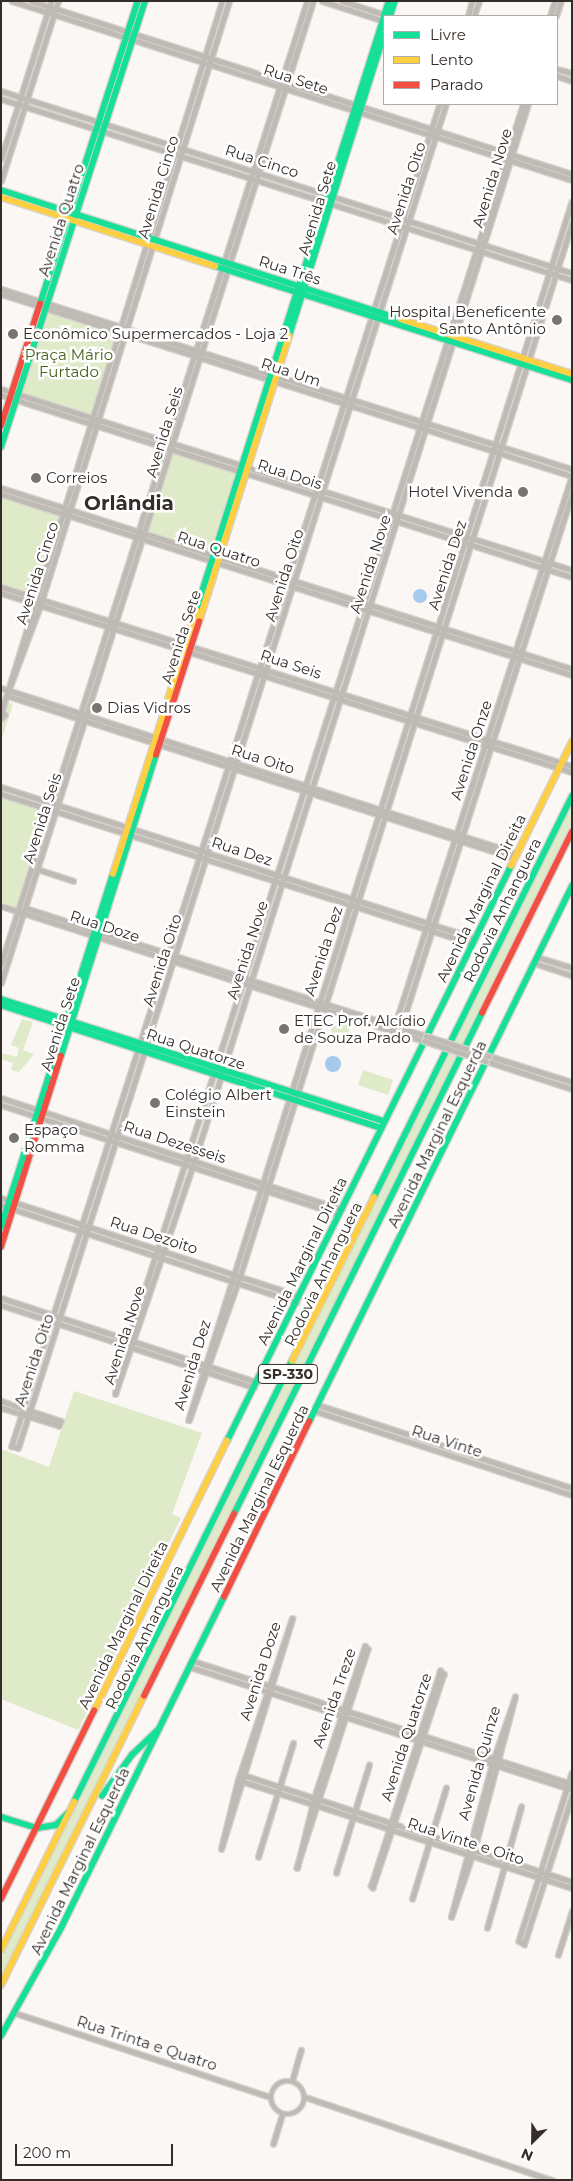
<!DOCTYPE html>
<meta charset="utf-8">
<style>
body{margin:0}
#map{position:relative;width:573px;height:2181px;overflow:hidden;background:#faf7f4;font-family:Montserrat,sans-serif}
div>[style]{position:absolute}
.green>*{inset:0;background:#dfeac9}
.round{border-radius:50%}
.water>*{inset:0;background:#a4caec}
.roads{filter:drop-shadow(1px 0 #d6d3d0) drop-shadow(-1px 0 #d6d3d0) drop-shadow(0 1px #d6d3d0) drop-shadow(0 -1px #d6d3d0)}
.street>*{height:4.5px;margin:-2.25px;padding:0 2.25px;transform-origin:2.25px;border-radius:2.25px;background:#bfbab3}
.street>.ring{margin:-2.25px;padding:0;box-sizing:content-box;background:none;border:4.5px solid #bfbab3;border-radius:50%}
.fast>*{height:5.5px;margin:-2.75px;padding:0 2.75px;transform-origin:2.75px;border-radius:2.75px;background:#16e098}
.slow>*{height:5.5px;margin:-2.75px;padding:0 2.75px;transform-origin:2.75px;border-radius:2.75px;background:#ffcf43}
.jam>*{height:5.5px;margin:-2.75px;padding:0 2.75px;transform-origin:2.75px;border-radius:2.75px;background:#f24e42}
.bridges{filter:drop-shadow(1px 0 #d6d3d0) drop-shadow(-1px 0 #d6d3d0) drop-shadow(0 1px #d6d3d0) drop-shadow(0 -1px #d6d3d0)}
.street-bridge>*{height:4.5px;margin:-2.25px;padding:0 2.25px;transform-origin:2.25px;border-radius:2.25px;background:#bfbab3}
.dots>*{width:14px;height:14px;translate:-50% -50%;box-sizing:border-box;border:2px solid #fff;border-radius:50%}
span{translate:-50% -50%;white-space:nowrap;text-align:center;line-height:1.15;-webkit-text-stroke:5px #fff;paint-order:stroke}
.shield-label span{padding:1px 4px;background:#fff;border:1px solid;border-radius:4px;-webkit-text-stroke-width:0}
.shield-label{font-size:14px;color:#342d29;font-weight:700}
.street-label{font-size:15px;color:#342d29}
.poi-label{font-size:15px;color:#342d29}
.right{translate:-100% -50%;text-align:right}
.left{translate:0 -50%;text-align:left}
.park-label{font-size:15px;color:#4a6019}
.district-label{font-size:20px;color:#342d29;font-weight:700}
.frame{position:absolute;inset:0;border:2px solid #342d29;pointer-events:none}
.legend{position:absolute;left:383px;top:15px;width:175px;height:90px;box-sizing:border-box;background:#fff;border:1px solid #aeaba9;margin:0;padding:6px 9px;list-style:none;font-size:15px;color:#342d29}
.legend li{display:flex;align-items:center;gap:10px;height:25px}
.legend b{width:25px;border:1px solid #aeaba9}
.north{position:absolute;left:508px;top:2116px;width:50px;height:50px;-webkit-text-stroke:4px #fff;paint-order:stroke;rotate:203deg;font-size:14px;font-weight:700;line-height:20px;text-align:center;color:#342d29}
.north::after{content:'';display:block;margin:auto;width:18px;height:22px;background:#342d29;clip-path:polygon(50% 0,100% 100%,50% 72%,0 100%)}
.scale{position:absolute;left:15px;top:2144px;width:158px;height:22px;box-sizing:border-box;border:2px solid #342d29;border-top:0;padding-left:6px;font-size:15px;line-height:18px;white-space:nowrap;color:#342d29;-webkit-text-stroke:4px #fff;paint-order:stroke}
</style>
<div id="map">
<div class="green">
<div style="clip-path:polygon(46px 309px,119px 332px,92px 418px,19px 394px)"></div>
<div style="clip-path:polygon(172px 449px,241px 471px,214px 554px,146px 533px)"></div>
<div style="clip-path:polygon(1px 494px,62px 513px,35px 598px,1px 587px)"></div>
<div style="clip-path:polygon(1px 700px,13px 704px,1px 741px)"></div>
<div style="clip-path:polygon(1px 796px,47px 811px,16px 908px,1px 902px)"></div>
<div style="clip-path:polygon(572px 803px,572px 825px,1px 1979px,1px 1958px)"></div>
<div style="clip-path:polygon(22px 1019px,33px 1022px,23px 1050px,34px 1054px,19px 1072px,11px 1070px,13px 1063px,1px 1059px,1px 1053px,17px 1057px,19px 1048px,11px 1045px)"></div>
<div class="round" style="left:331px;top:1021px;width:18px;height:18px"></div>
<div style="clip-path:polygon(363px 1070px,393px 1080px,388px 1095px,358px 1085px)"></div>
<div style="clip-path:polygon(74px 1391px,202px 1433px,172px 1514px,181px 1518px,78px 1730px,1px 1699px,1px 1449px,49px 1467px)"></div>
</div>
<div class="water">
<div class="round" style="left:413px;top:589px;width:14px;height:14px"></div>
<div class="round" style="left:325px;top:1056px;width:16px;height:16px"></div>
</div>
<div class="roads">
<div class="street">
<div style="left:12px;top:1px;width:588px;rotate:17.73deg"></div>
<div style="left:31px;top:1px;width:568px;rotate:17.73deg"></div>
<div style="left:322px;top:1px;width:65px;rotate:17.9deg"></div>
<div style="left:342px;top:1px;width:46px;rotate:17.7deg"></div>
<div style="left:468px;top:16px;width:16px;rotate:-75deg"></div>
<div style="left:474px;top:16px;width:16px;rotate:-72deg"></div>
<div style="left:550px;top:16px;width:16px;rotate:-72deg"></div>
<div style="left:556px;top:16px;width:16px;rotate:-72deg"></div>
<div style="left:557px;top:69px;width:16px;rotate:15deg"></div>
<div style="left:557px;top:76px;width:16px;rotate:18deg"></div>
<div style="left:1px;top:91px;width:599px;rotate:17.68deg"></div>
<div style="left:1px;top:99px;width:599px;rotate:17.59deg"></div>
<div style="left:440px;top:104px;width:1409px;rotate:107.69deg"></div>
<div style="left:12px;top:1446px;width:6px;rotate:18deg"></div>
<div style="left:18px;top:1448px;width:1411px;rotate:-72.34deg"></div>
<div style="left:1px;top:159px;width:166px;rotate:-72.4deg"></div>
<div style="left:1px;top:181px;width:189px;rotate:-72.4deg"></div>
<div style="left:572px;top:202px;width:1277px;rotate:107.46deg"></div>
<div style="left:189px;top:1420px;width:146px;rotate:-70.5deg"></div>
<div style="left:238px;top:1282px;width:1110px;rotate:-72.5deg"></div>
<div style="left:1px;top:289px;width:599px;rotate:17.5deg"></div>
<div style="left:1px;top:294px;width:599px;rotate:17.68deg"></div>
<div style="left:1px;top:389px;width:599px;rotate:17.59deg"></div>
<div style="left:1px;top:395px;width:599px;rotate:17.68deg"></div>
<div style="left:1px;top:488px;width:599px;rotate:17.59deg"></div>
<div style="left:1px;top:494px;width:599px;rotate:17.59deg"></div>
<div style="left:1px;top:587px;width:598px;rotate:17.41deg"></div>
<div style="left:1px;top:593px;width:598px;rotate:17.41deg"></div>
<div style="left:1px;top:688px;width:541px;rotate:17.76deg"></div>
<div style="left:8px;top:696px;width:531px;rotate:17.75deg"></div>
<div style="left:3px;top:705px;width:106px;rotate:-69.5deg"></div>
<div style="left:40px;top:606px;width:634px;rotate:-72.65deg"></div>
<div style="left:1px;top:710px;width:6px;rotate:51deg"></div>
<div style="left:5px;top:715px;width:6px;rotate:135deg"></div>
<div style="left:2px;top:710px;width:742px;rotate:-72.76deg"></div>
<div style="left:1px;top:787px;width:497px;rotate:17.7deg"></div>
<div style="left:1px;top:794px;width:494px;rotate:17.6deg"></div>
<div style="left:37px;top:869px;width:38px;rotate:18deg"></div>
<div style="left:1px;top:906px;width:444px;rotate:17.7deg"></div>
<div style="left:25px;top:908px;width:421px;rotate:17.7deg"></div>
<div style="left:537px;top:957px;width:37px;rotate:17deg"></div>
<div style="left:534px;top:963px;width:40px;rotate:18deg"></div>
<div style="left:1px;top:964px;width:1010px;rotate:-72.37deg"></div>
<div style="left:1px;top:983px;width:1030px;rotate:-72.37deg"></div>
<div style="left:393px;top:1031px;width:584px;rotate:-72.15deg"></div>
<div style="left:399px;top:1033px;width:566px;rotate:-72.21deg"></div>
<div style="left:489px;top:1056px;width:87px;rotate:17.4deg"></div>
<div style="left:486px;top:1061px;width:90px;rotate:18deg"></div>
<div style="left:1px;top:1098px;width:358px;rotate:18.1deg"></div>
<div style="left:1px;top:1105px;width:354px;rotate:17.9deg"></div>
<div style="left:1px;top:1198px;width:314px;rotate:18.2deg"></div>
<div style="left:1px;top:1205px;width:311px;rotate:18.2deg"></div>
<div style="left:1px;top:1298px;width:269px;rotate:18.2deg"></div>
<div style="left:1px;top:1305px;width:266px;rotate:18deg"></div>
<div style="left:115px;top:1394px;width:245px;rotate:-71.2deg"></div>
<div style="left:194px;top:1162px;width:1109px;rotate:-72.48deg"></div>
<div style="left:115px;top:1394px;width:50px;rotate:-76.2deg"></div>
<div style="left:127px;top:1345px;width:1303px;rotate:-72.3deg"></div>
<div style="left:1px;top:1401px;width:63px;rotate:18.4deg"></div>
<div style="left:61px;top:1421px;width:5px;rotate:112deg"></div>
<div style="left:59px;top:1426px;width:61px;rotate:-162.8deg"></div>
<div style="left:318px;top:1405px;width:267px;rotate:18.1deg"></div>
<div style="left:315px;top:1411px;width:270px;rotate:18.1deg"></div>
<div style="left:365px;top:1646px;width:4px;rotate:45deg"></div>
<div style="left:368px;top:1649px;width:230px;rotate:108deg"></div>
<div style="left:297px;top:1868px;width:72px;rotate:-76.3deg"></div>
<div style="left:314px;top:1798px;width:160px;rotate:-71.5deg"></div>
<div style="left:193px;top:1661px;width:398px;rotate:18deg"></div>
<div style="left:190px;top:1667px;width:401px;rotate:17.8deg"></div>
<div style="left:440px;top:1671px;width:5px;rotate:37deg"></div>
<div style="left:444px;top:1674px;width:225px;rotate:108.4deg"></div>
<div style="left:373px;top:1888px;width:3px;rotate:-135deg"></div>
<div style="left:371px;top:1886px;width:226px;rotate:-72.2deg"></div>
<div style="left:572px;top:1773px;width:176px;rotate:107.5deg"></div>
<div style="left:519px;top:1941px;width:6px;rotate:31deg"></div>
<div style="left:524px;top:1944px;width:157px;rotate:-72.1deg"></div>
<div style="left:240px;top:1774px;width:349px;rotate:18deg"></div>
<div style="left:238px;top:1780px;width:351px;rotate:17.9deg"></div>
<div style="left:221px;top:1849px;width:71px;rotate:-76.2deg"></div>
<div style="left:238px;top:1780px;width:170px;rotate:-71.5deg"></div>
<div style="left:221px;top:1849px;width:241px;rotate:-72.8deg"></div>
<div style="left:258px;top:1857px;width:119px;rotate:-72.9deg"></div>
<div style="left:336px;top:1873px;width:113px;rotate:-73deg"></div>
<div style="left:412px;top:1899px;width:116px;rotate:-73deg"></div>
<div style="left:451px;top:1917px;width:158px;rotate:-75deg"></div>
<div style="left:492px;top:1764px;width:71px;rotate:-71.1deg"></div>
<div style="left:451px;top:1917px;width:71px;rotate:-71.1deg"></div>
<div style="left:474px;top:1850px;width:158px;rotate:-75deg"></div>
<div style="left:487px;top:1928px;width:126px;rotate:-74.3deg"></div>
<div style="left:558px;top:1955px;width:46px;rotate:-72.3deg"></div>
<div style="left:15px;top:2013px;width:268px;rotate:18.2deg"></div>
<div class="ring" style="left:271px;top:2081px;width:29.5px;height:29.5px"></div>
<div style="left:292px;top:2081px;width:32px;rotate:-74deg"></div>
<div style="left:305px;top:2097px;width:261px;rotate:18.6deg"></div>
<div style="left:273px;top:2144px;width:30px;rotate:-73deg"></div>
</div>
<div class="fast">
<div style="left:384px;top:16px;width:16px;rotate:-72deg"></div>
<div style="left:390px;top:16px;width:16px;rotate:-72deg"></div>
<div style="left:1px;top:190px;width:420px;rotate:17.9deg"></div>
<div style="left:215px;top:266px;width:375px;rotate:17.7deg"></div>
<div style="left:40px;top:304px;width:318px;rotate:-72.1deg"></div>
<div style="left:289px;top:336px;width:316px;rotate:-72.5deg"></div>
<div style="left:1px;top:447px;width:469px;rotate:-72.1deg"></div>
<div style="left:196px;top:611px;width:623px;rotate:-72.44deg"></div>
<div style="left:1px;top:999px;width:402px;rotate:17.7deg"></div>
<div style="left:1px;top:1005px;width:399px;rotate:17.9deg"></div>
<div style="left:61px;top:1056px;width:316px;rotate:-72.5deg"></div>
<div style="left:374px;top:1197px;width:447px;rotate:-63.7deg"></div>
<div style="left:1px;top:1227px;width:370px;rotate:-72.4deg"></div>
<div style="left:309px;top:1422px;width:597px;rotate:-63.86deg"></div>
<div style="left:227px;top:1441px;width:641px;rotate:-63.71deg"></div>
<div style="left:234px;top:1514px;width:559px;rotate:-63.66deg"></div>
<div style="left:102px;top:1796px;width:51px;rotate:-53.8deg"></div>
<div style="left:132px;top:1755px;width:37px;rotate:-44deg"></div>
<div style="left:74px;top:1802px;width:492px;rotate:-63.7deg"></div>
<div style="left:1px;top:1817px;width:38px;rotate:17deg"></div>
<div style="left:37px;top:1828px;width:19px;rotate:-9deg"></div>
<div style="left:56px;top:1825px;width:17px;rotate:-45deg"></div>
<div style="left:1px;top:2036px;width:124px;rotate:-60.9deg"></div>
<div style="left:61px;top:1928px;width:369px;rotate:-63.8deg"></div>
</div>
<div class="slow">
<div style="left:1px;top:197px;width:225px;rotate:17.9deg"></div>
<div style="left:401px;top:319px;width:180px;rotate:17.8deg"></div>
<div style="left:199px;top:622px;width:300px;rotate:-72.5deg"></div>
<div style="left:511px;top:866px;width:138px;rotate:-63.8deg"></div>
<div style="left:113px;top:874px;width:276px;rotate:-72.5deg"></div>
<div style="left:292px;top:1361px;width:183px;rotate:-63.4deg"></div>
<div style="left:94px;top:1711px;width:301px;rotate:-63.8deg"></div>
<div style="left:1px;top:1950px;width:165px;rotate:-63.7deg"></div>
<div style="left:1px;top:1985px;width:322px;rotate:-63.7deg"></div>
</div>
<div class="jam">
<div style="left:1px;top:426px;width:128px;rotate:-72.3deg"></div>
<div style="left:156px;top:755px;width:140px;rotate:-72.1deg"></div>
<div style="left:482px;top:1013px;width:202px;rotate:-63.6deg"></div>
<div style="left:1px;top:1247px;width:200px;rotate:-72.6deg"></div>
<div style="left:224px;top:1597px;width:195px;rotate:-64.1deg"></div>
<div style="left:144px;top:1696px;width:203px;rotate:-63.7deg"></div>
<div style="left:1px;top:1899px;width:210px;rotate:-63.7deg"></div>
</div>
</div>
<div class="bridges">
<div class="street-bridge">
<div style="left:426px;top:1036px;width:66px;rotate:17.6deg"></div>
<div style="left:424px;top:1041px;width:65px;rotate:17.9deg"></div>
</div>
</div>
<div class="dots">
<div style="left:557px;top:320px;background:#797470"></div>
<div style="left:13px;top:334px;background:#797470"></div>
<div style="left:36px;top:478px;background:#797470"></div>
<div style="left:523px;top:492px;background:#797470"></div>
<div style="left:97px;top:708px;background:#797470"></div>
<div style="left:284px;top:1029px;background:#797470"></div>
<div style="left:155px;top:1103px;background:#797470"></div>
<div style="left:14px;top:1138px;background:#797470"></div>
</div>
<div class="shield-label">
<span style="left:288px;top:1374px">SP-330</span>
</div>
<div class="street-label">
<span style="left:296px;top:79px;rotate:18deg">Rua Sete</span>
<span style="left:262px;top:161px;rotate:18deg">Rua Cinco</span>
<span style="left:492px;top:178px;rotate:-73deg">Avenida Nove</span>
<span style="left:158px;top:187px;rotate:-73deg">Avenida Cinco</span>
<span style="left:406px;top:188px;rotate:-72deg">Avenida Oito</span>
<span style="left:317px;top:208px;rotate:-73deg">Avenida Sete</span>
<span style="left:61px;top:220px;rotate:-72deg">Avenida Quatro</span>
<span style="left:290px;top:270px;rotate:18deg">Rua Três</span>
<span style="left:291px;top:372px;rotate:18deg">Rua Um</span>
<span style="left:164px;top:432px;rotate:-73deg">Avenida Seis</span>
<span style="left:290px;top:474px;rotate:18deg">Rua Dois</span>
<span style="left:219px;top:549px;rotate:18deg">Rua Quatro</span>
<span style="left:370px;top:564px;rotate:-72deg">Avenida Nove</span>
<span style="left:447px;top:565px;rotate:-72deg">Avenida Dez</span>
<span style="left:37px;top:573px;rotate:-72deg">Avenida Cinco</span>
<span style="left:284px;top:575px;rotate:-72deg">Avenida Oito</span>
<span style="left:181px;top:637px;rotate:-72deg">Avenida Sete</span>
<span style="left:291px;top:664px;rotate:18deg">Rua Seis</span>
<span style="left:471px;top:750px;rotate:-72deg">Avenida Onze</span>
<span style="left:263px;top:759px;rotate:18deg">Rua Oito</span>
<span style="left:42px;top:818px;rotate:-72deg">Avenida Seis</span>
<span style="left:242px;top:851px;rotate:18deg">Rua Dez</span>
<span style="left:481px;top:898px;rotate:-64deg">Avenida Marginal Direita</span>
<span style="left:502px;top:910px;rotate:-64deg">Rodovia Anhanguera</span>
<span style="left:105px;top:926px;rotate:18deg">Rua Doze</span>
<span style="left:247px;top:950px;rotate:-72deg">Avenida Nove</span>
<span style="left:323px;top:951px;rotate:-72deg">Avenida Dez</span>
<span style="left:162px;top:960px;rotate:-72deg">Avenida Oito</span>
<span style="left:60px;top:1024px;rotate:-72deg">Avenida Sete</span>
<span style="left:196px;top:1049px;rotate:18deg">Rua Quatorze</span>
<span style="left:437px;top:1134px;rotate:-64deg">Avenida Marginal Esquerda</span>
<span style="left:175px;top:1142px;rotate:18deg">Rua Dezesseis</span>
<span style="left:154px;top:1235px;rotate:18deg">Rua Dezoito</span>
<span style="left:302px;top:1261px;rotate:-64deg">Avenida Marginal Direita</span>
<span style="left:323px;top:1274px;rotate:-64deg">Rodovia Anhanguera</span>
<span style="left:124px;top:1335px;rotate:-72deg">Avenida Nove</span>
<span style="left:34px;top:1360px;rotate:-72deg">Avenida Oito</span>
<span style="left:192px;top:1365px;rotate:-73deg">Avenida Dez</span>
<span style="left:447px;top:1441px;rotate:18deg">Rua Vinte</span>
<span style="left:259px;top:1498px;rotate:-64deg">Avenida Marginal Esquerda</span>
<span style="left:123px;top:1625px;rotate:-64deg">Avenida Marginal Direita</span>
<span style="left:144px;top:1637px;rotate:-64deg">Rodovia Anhanguera</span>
<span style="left:260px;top:1671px;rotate:-72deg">Avenida Doze</span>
<span style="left:334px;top:1698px;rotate:-71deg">Avenida Treze</span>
<span style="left:406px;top:1737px;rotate:-72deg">Avenida Quatorze</span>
<span style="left:479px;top:1763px;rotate:-74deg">Avenida Quinze</span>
<span style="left:466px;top:1841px;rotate:18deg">Rua Vinte e Oito</span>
<span style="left:80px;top:1861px;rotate:-64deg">Avenida Marginal Esquerda</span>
<span style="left:147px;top:2043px;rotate:18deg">Rua Trinta e Quatro</span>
</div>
<div class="poi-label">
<span class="right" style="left:546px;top:320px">Hospital Beneficente<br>Santo Antônio</span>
<span class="left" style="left:23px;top:334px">Econômico Supermercados - Loja 2</span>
<span class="left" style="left:46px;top:478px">Correios</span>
<span class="right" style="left:513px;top:492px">Hotel Vivenda</span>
<span class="left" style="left:107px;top:708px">Dias Vidros</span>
<span class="left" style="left:294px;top:1029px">ETEC Prof. Alcídio<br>de Souza Prado</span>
<span class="left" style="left:165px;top:1103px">Colégio Albert<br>Einstein</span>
<span class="left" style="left:24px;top:1138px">Espaço<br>Romma</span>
</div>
<div class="park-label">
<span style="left:69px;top:363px">Praça Mário<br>Furtado</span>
</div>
<div class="district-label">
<span style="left:129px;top:503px">Orlândia</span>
</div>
<div class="frame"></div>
<ul class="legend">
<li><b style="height:6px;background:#16e098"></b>Livre</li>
<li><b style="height:6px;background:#ffcf43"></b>Lento</li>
<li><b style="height:6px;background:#f24e42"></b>Parado</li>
</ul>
<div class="north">N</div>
<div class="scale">200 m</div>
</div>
